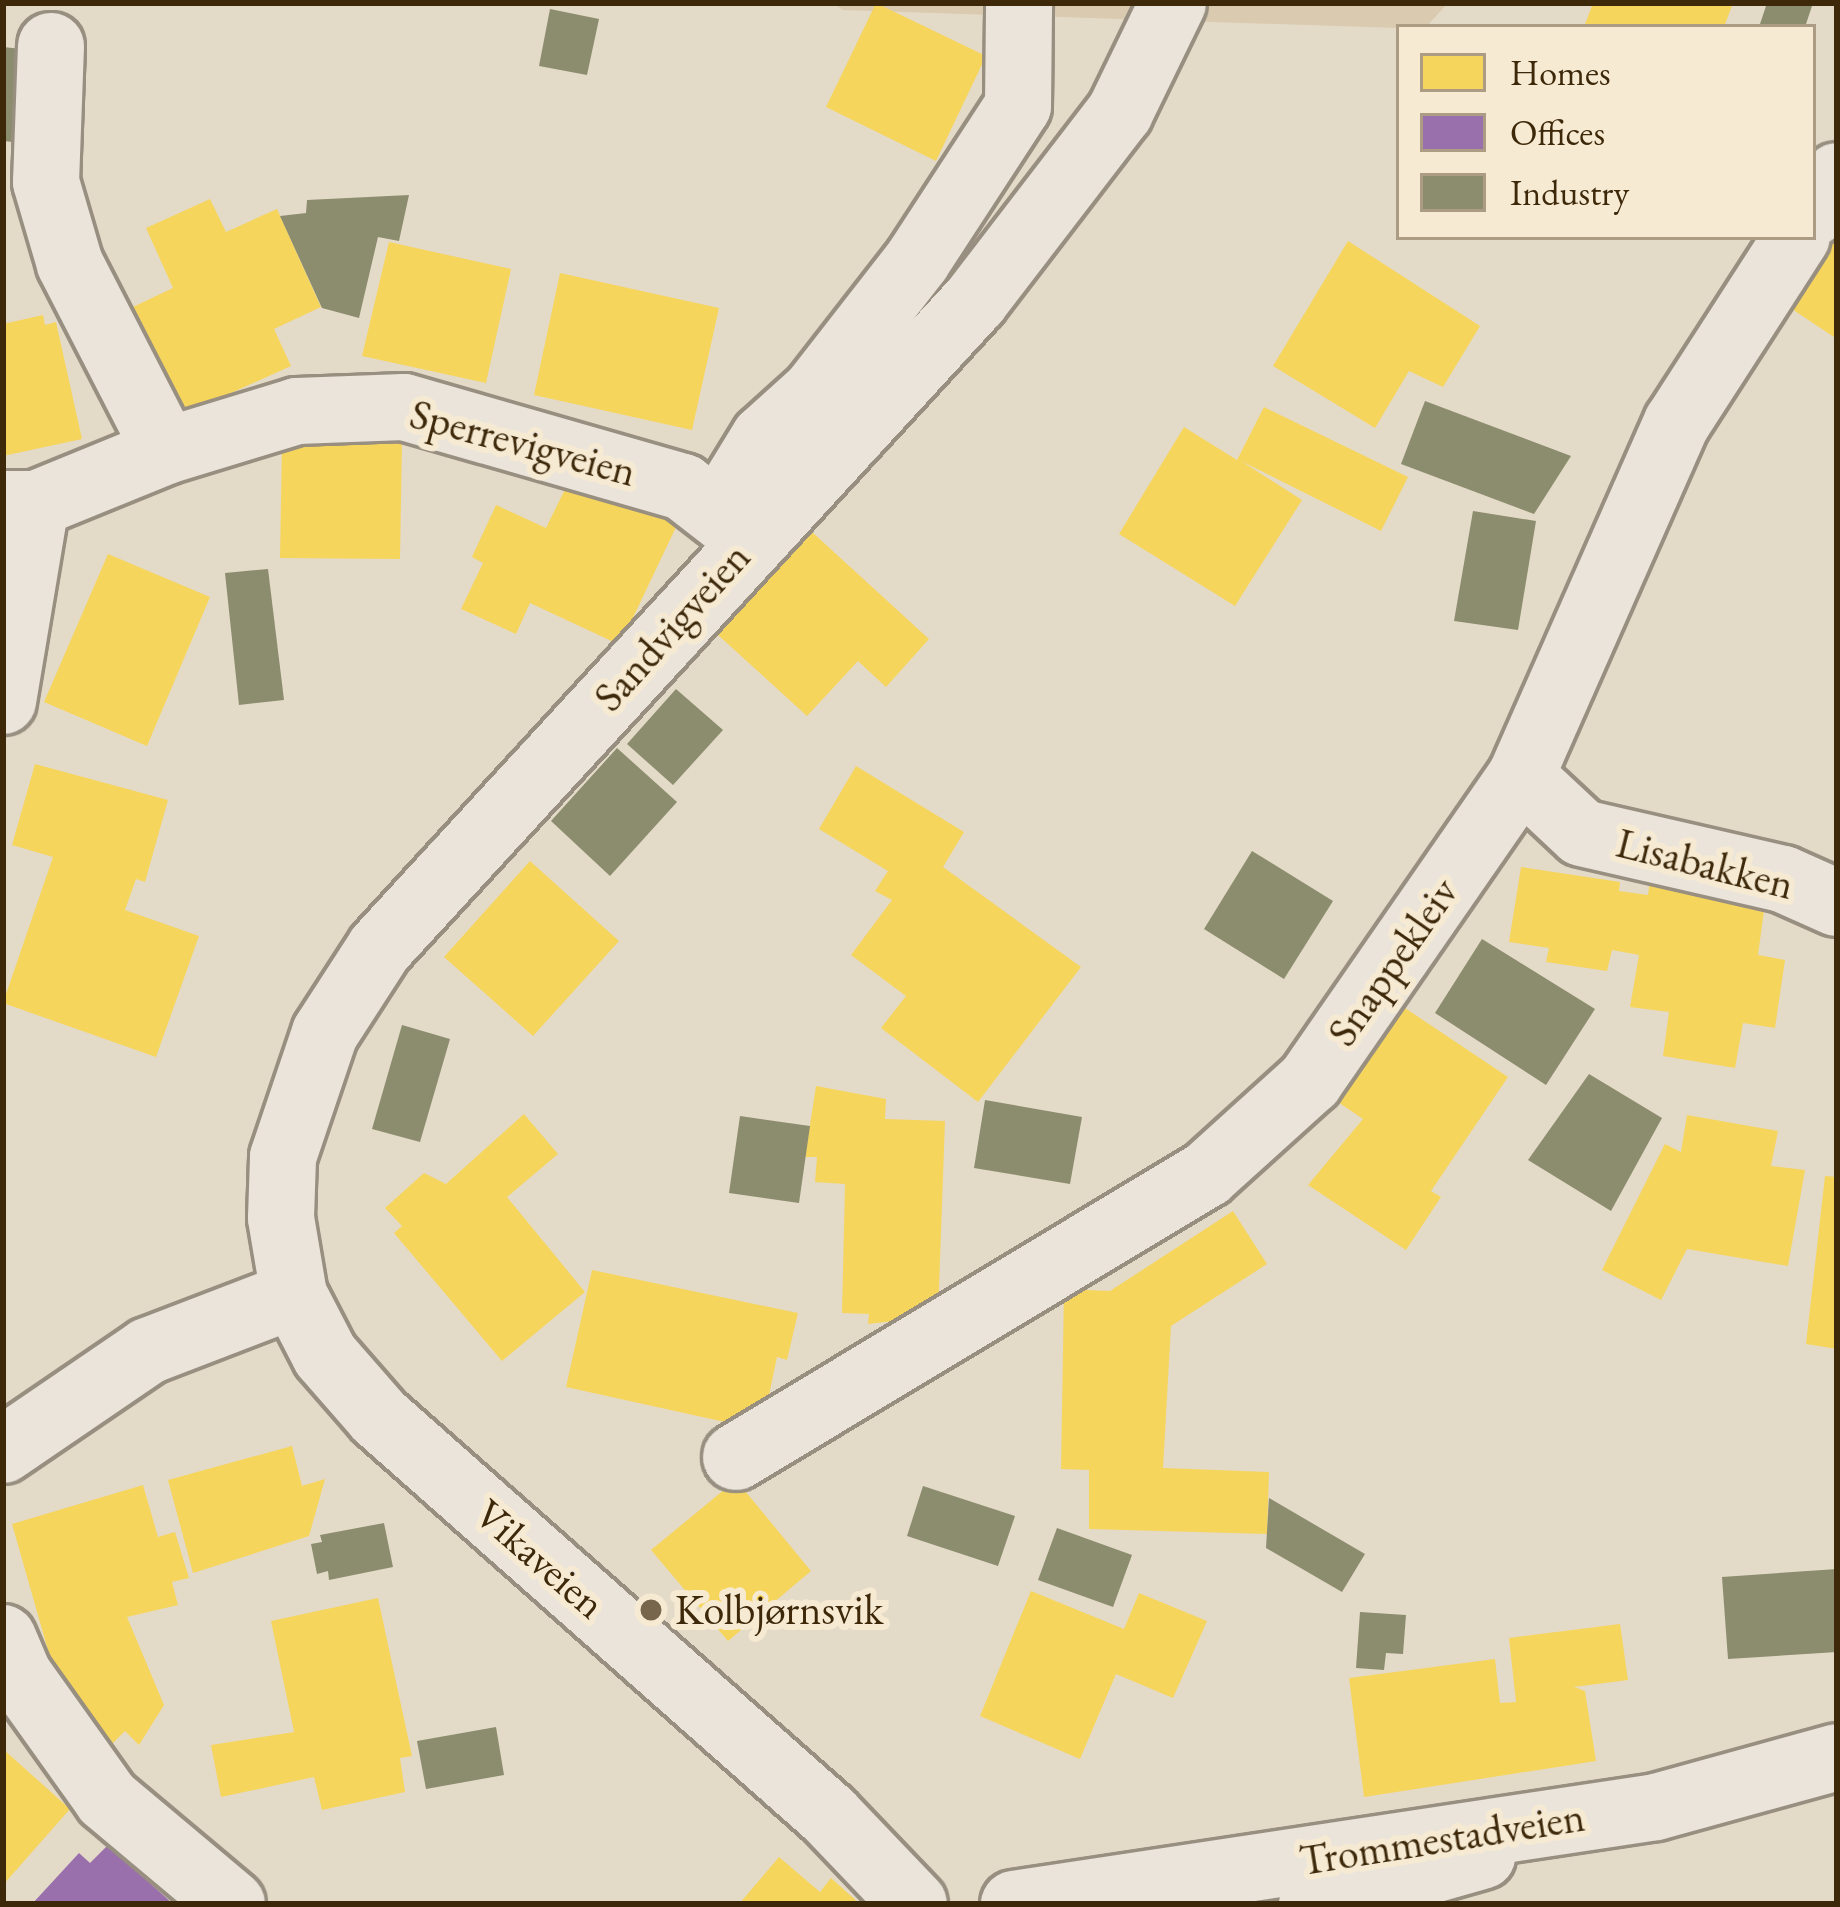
<!DOCTYPE html>
<meta charset="utf-8">
<style>
body{margin:0}
#map{position:relative;width:1840px;height:1907px;overflow:hidden;background:#e4dac8;font-family:"EB Garamond",serif}
div>[style]{position:absolute}
.green>*{inset:0;background:#dacbb0}
.homes>*{inset:0;background:#f6d55c}
.offices>*{inset:0;background:#9970ab}
.industry>*{inset:0;background:#8c8c6e}
.roads{filter:drop-shadow(3px 0 #988f81) drop-shadow(-3px 0 #988f81) drop-shadow(0 3px #988f81) drop-shadow(0 -3px #988f81)}
.street>*{height:66px;margin:-33px;padding:0 33px;transform-origin:33px;border-radius:33px;background:#eae4db}
.secondary>*{height:66px;margin:-33px;padding:0 33px;transform-origin:33px;border-radius:33px;background:#eae4db}
.dots>*{width:33px;height:33px;translate:-50% -50%;box-sizing:border-box;border:6px solid #f6ead3;border-radius:50%}
span{translate:-50% -50%;white-space:nowrap;text-align:center;line-height:1.15;-webkit-text-stroke:12px #f6ead3;paint-order:stroke}
.street-label{font-size:42px;color:#3d280a}
.poi-label{font-size:42px;color:#3d280a}
.left{translate:0 -50%;text-align:left}
.frame{position:absolute;inset:0;border:6px solid #3d280a;pointer-events:none}
.legend{position:absolute;left:1396px;top:24px;width:420px;height:216px;box-sizing:border-box;background:#f6ead3;border:3px solid #ac9c83;margin:0;padding:15px 21px;list-style:none;font-size:36px;color:#3d280a}
.legend li{display:flex;align-items:center;gap:24px;height:60px}
.legend b{width:60px;border:3px solid #ac9c83}
</style>
<div id="map">
<div class="green">
<div style="clip-path:polygon(832px 3px,1448px 3px,1426px 27px,1399px 28px,843px 10px)"></div>
</div>
<div class="homes">
<div style="clip-path:polygon(876px 3px,986px 56px,936px 161px,826px 107px)"></div>
<div style="clip-path:polygon(1593px 3px,1733px 3px,1724px 27px,1584px 27px)"></div>
<div style="clip-path:polygon(210px 199px,226px 232px,277px 209px,321px 307px,274px 329px,291px 366px,167px 422px,118px 314px,173px 288px,146px 228px)"></div>
<div style="clip-path:polygon(1837px 211px,1837px 339px,1777px 299px)"></div>
<div style="clip-path:polygon(1348px 241px,1480px 326px,1443px 387px,1409px 371px,1375px 428px,1273px 366px)"></div>
<div style="clip-path:polygon(389px 242px,511px 269px,486px 383px,362px 356px)"></div>
<div style="clip-path:polygon(560px 273px,719px 308px,692px 430px,534px 395px)"></div>
<div style="clip-path:polygon(43px 315px,45px 325px,56px 322px,82px 439px,3px 456px,3px 324px)"></div>
<div style="clip-path:polygon(1264px 407px,1408px 477px,1381px 531px,1241px 461px,1302px 500px,1235px 606px,1119px 534px,1184px 427px,1237px 460px)"></div>
<div style="clip-path:polygon(282px 442px,402px 443px,400px 559px,280px 558px)"></div>
<div style="clip-path:polygon(572px 475px,677px 525px,620px 645px,530px 603px,516px 634px,461px 609px,483px 563px,472px 557px,496px 505px,546px 528px)"></div>
<div style="clip-path:polygon(812px 532px,929px 639px,886px 687px,858px 661px,807px 716px,718px 635px)"></div>
<div style="clip-path:polygon(108px 554px,210px 597px,147px 746px,44px 702px)"></div>
<div style="clip-path:polygon(35px 764px,168px 800px,145px 882px,136px 879px,125px 910px,199px 936px,156px 1057px,3px 1003px,53px 857px,12px 845px)"></div>
<div style="clip-path:polygon(856px 766px,964px 832px,943px 867px,1081px 967px,978px 1102px,881px 1028px,906px 996px,851px 955px,892px 900px,875px 891px,888px 871px,819px 829px)"></div>
<div style="clip-path:polygon(530px 861px,619px 941px,533px 1036px,444px 957px)"></div>
<div style="clip-path:polygon(1521px 867px,1620px 882px,1619px 891px,1648px 895px,1650px 879px,1766px 896px,1758px 955px,1785px 960px,1775px 1028px,1743px 1023px,1735px 1068px,1663px 1056px,1669px 1012px,1630px 1007px,1639px 955px,1612px 950px,1607px 971px,1546px 962px,1549px 948px,1509px 942px)"></div>
<div style="clip-path:polygon(1399px 1004px,1508px 1077px,1431px 1191px,1441px 1197px,1406px 1250px,1308px 1185px,1363px 1119px,1335px 1100px)"></div>
<div style="clip-path:polygon(816px 1086px,886px 1099px,885px 1119px,945px 1121px,938px 1316px,868px 1324px,869px 1314px,842px 1313px,845px 1184px,815px 1182px,817px 1157px,805px 1157px)"></div>
<div style="clip-path:polygon(524px 1114px,558px 1154px,507px 1197px,585px 1292px,502px 1361px,394px 1233px,402px 1226px,385px 1208px,424px 1173px,446px 1184px)"></div>
<div style="clip-path:polygon(1687px 1115px,1778px 1131px,1771px 1166px,1805px 1170px,1788px 1266px,1687px 1249px,1661px 1300px,1602px 1270px,1665px 1144px,1681px 1152px)"></div>
<div style="clip-path:polygon(1825px 1176px,1837px 1177px,1837px 1349px,1806px 1344px)"></div>
<div style="clip-path:polygon(1233px 1211px,1267px 1264px,1171px 1326px,1163px 1468px,1269px 1472px,1267px 1534px,1089px 1529px,1089px 1470px,1061px 1469px,1064px 1289px,1110px 1291px)"></div>
<div style="clip-path:polygon(592px 1270px,798px 1313px,787px 1360px,777px 1357px,764px 1419px,736px 1414px,734px 1424px,566px 1387px)"></div>
<div style="clip-path:polygon(292px 1446px,302px 1486px,325px 1479px,309px 1536px,193px 1573px,168px 1480px)"></div>
<div style="clip-path:polygon(736px 1480px,811px 1571px,728px 1641px,651px 1550px)"></div>
<div style="clip-path:polygon(143px 1485px,158px 1537px,175px 1532px,189px 1578px,172px 1582px,178px 1605px,127px 1617px,164px 1705px,139px 1745px,125px 1731px,108px 1748px,59px 1689px,12px 1524px)"></div>
<div style="clip-path:polygon(1031px 1591px,1124px 1629px,1139px 1593px,1207px 1621px,1173px 1698px,1116px 1674px,1080px 1759px,980px 1716px)"></div>
<div style="clip-path:polygon(378px 1598px,412px 1756px,400px 1758px,405px 1792px,322px 1810px,314px 1777px,221px 1797px,211px 1745px,294px 1732px,271px 1621px)"></div>
<div style="clip-path:polygon(1620px 1624px,1628px 1680px,1574px 1687px,1585px 1691px,1596px 1761px,1364px 1797px,1349px 1678px,1495px 1659px,1500px 1703px,1516px 1702px,1509px 1638px)"></div>
<div style="clip-path:polygon(3px 1749px,70px 1809px,3px 1885px)"></div>
<div style="clip-path:polygon(779px 1857px,820px 1892px,831px 1878px,860px 1904px,739px 1904px)"></div>
</div>
<div class="offices">
<div style="clip-path:polygon(108px 1845px,173px 1904px,32px 1904px,79px 1853px,90px 1863px)"></div>
</div>
<div class="industry">
<div style="clip-path:polygon(1767px 3px,1813px 3px,1805px 27px,1759px 27px)"></div>
<div style="clip-path:polygon(550px 9px,599px 19px,587px 75px,539px 66px)"></div>
<div style="clip-path:polygon(3px 47px,31px 50px,23px 143px,3px 141px)"></div>
<div style="clip-path:polygon(409px 195px,399px 241px,378px 237px,359px 318px,322px 308px,280px 216px,306px 213px,307px 200px)"></div>
<div style="clip-path:polygon(1425px 401px,1571px 456px,1534px 514px,1401px 464px)"></div>
<div style="clip-path:polygon(1473px 511px,1536px 521px,1518px 630px,1454px 621px)"></div>
<div style="clip-path:polygon(268px 569px,284px 700px,239px 705px,225px 573px)"></div>
<div style="clip-path:polygon(676px 689px,723px 730px,673px 785px,627px 744px)"></div>
<div style="clip-path:polygon(617px 748px,677px 802px,610px 876px,551px 821px)"></div>
<div style="clip-path:polygon(1252px 851px,1333px 901px,1284px 979px,1204px 929px)"></div>
<div style="clip-path:polygon(1482px 939px,1595px 1009px,1546px 1085px,1435px 1013px)"></div>
<div style="clip-path:polygon(402px 1025px,450px 1039px,420px 1142px,372px 1129px)"></div>
<div style="clip-path:polygon(1589px 1074px,1662px 1118px,1611px 1211px,1528px 1160px)"></div>
<div style="clip-path:polygon(985px 1100px,1082px 1117px,1070px 1184px,974px 1168px)"></div>
<div style="clip-path:polygon(740px 1116px,810px 1126px,799px 1203px,729px 1193px)"></div>
<div style="clip-path:polygon(923px 1486px,1015px 1516px,998px 1566px,907px 1536px)"></div>
<div style="clip-path:polygon(1269px 1498px,1365px 1554px,1342px 1592px,1266px 1548px)"></div>
<div style="clip-path:polygon(384px 1523px,393px 1567px,329px 1580px,328px 1571px,317px 1574px,311px 1544px,322px 1542px,320px 1535px)"></div>
<div style="clip-path:polygon(1057px 1528px,1132px 1555px,1113px 1607px,1038px 1580px)"></div>
<div style="clip-path:polygon(1837px 1569px,1837px 1652px,1728px 1659px,1722px 1577px)"></div>
<div style="clip-path:polygon(1360px 1612px,1406px 1615px,1403px 1654px,1386px 1653px,1384px 1670px,1356px 1668px)"></div>
<div style="clip-path:polygon(496px 1727px,504px 1775px,426px 1789px,417px 1741px)"></div>
</div>
<div class="roads">
<div class="street">
<div style="left:51px;top:46px;width:136px;rotate:92.1deg"></div>
<div style="left:46px;top:182px;width:85px;rotate:73.7deg"></div>
<div style="left:70px;top:264px;width:210px;rotate:62.8deg"></div>
<div style="left:1813px;top:213px;width:44px;rotate:-57deg"></div>
<div style="left:3px;top:504px;width:33px"></div>
<div style="left:36px;top:504px;width:140px;rotate:-22.2deg"></div>
<div style="left:166px;top:451px;width:137px;rotate:-17deg"></div>
<div style="left:297px;top:411px;width:107px;rotate:-2.1deg"></div>
<div style="left:404px;top:407px;width:290px;rotate:16deg"></div>
<div style="left:683px;top:487px;width:86px;rotate:37.9deg"></div>
<div style="left:718px;top:513px;width:88px;rotate:-58.5deg"></div>
<div style="left:764px;top:438px;width:69px;rotate:-42deg"></div>
<div style="left:815px;top:392px;width:166px;rotate:-52.1deg"></div>
<div style="left:917px;top:261px;width:185px;rotate:-56.9deg"></div>
<div style="left:1018px;top:106px;width:103px;rotate:-89.4deg"></div>
<div style="left:3px;top:701px;width:200px;rotate:-80.5deg"></div>
<div style="left:1521px;top:776px;width:83px;rotate:43.1deg"></div>
<div style="left:1582px;top:833px;width:206px;rotate:12.9deg"></div>
<div style="left:1783px;top:879px;width:59px;rotate:24deg"></div>
<div style="left:3px;top:1450px;width:176px;rotate:-34.3deg"></div>
<div style="left:148px;top:1351px;width:156px;rotate:-21deg"></div>
<div style="left:736px;top:1457px;width:549px;rotate:-31deg"></div>
<div style="left:1207px;top:1174px;width:139px;rotate:-42.1deg"></div>
<div style="left:1310px;top:1081px;width:371px;rotate:-55.3deg"></div>
<div style="left:1521px;top:776px;width:386px;rotate:-66.2deg"></div>
<div style="left:1677px;top:423px;width:221px;rotate:-57.2deg"></div>
<div style="left:3px;top:1638px;width:39px;rotate:67deg"></div>
<div style="left:18px;top:1674px;width:153px;rotate:54.5deg"></div>
<div style="left:107px;top:1799px;width:163px;rotate:40deg"></div>
<div style="left:1312px;top:1904px;width:177px;rotate:-15.8deg"></div>
</div>
<div class="secondary">
<div style="left:914px;top:1904px;width:123px;rotate:-133.7deg"></div>
<div style="left:829px;top:1815px;width:601px;rotate:-138.51deg"></div>
<div style="left:379px;top:1417px;width:82px;rotate:-131.1deg"></div>
<div style="left:325px;top:1355px;width:68px;rotate:-117.3deg"></div>
<div style="left:294px;top:1295px;width:78px;rotate:-99.6deg"></div>
<div style="left:281px;top:1218px;width:61px;rotate:-88.1deg"></div>
<div style="left:283px;top:1157px;width:131px;rotate:-71.3deg"></div>
<div style="left:325px;top:1033px;width:101px;rotate:-57.1deg"></div>
<div style="left:380px;top:948px;width:879px;rotate:-47.4deg"></div>
<div style="left:975px;top:301px;width:238px;rotate:-52.5deg"></div>
<div style="left:1120px;top:112px;width:121px;rotate:-64.1deg"></div>
<div style="left:1014px;top:1904px;width:649px;rotate:-8.59deg"></div>
<div style="left:1656px;top:1807px;width:188px;rotate:-15.4deg"></div>
</div>
</div>
<div class="dots">
<div style="left:651px;top:1610px;background:#77664c"></div>
</div>
<div class="street-label">
<span style="left:523px;top:443px;rotate:15deg">Sperrevigveien</span>
<span style="left:672px;top:627px;rotate:-48deg">Sandvigveien</span>
<span style="left:1705px;top:864px;rotate:14deg">Lisabakken</span>
<span style="left:1393px;top:962px;rotate:-55deg">Snappekleiv</span>
<span style="left:540px;top:1559px;rotate:41deg">Vikaveien</span>
<span style="left:1442px;top:1839px;rotate:-9deg">Trommestadveien</span>
</div>
<div class="poi-label">
<span class="left" style="left:675px;top:1610px">Kolbjørnsvik</span>
</div>
<div class="frame"></div>
<ul class="legend">
<li><b style="height:33px;background:#f6d55c"></b>Homes</li>
<li><b style="height:33px;background:#9970ab"></b>Offices</li>
<li><b style="height:33px;background:#8c8c6e"></b>Industry</li>
</ul>
</div>
